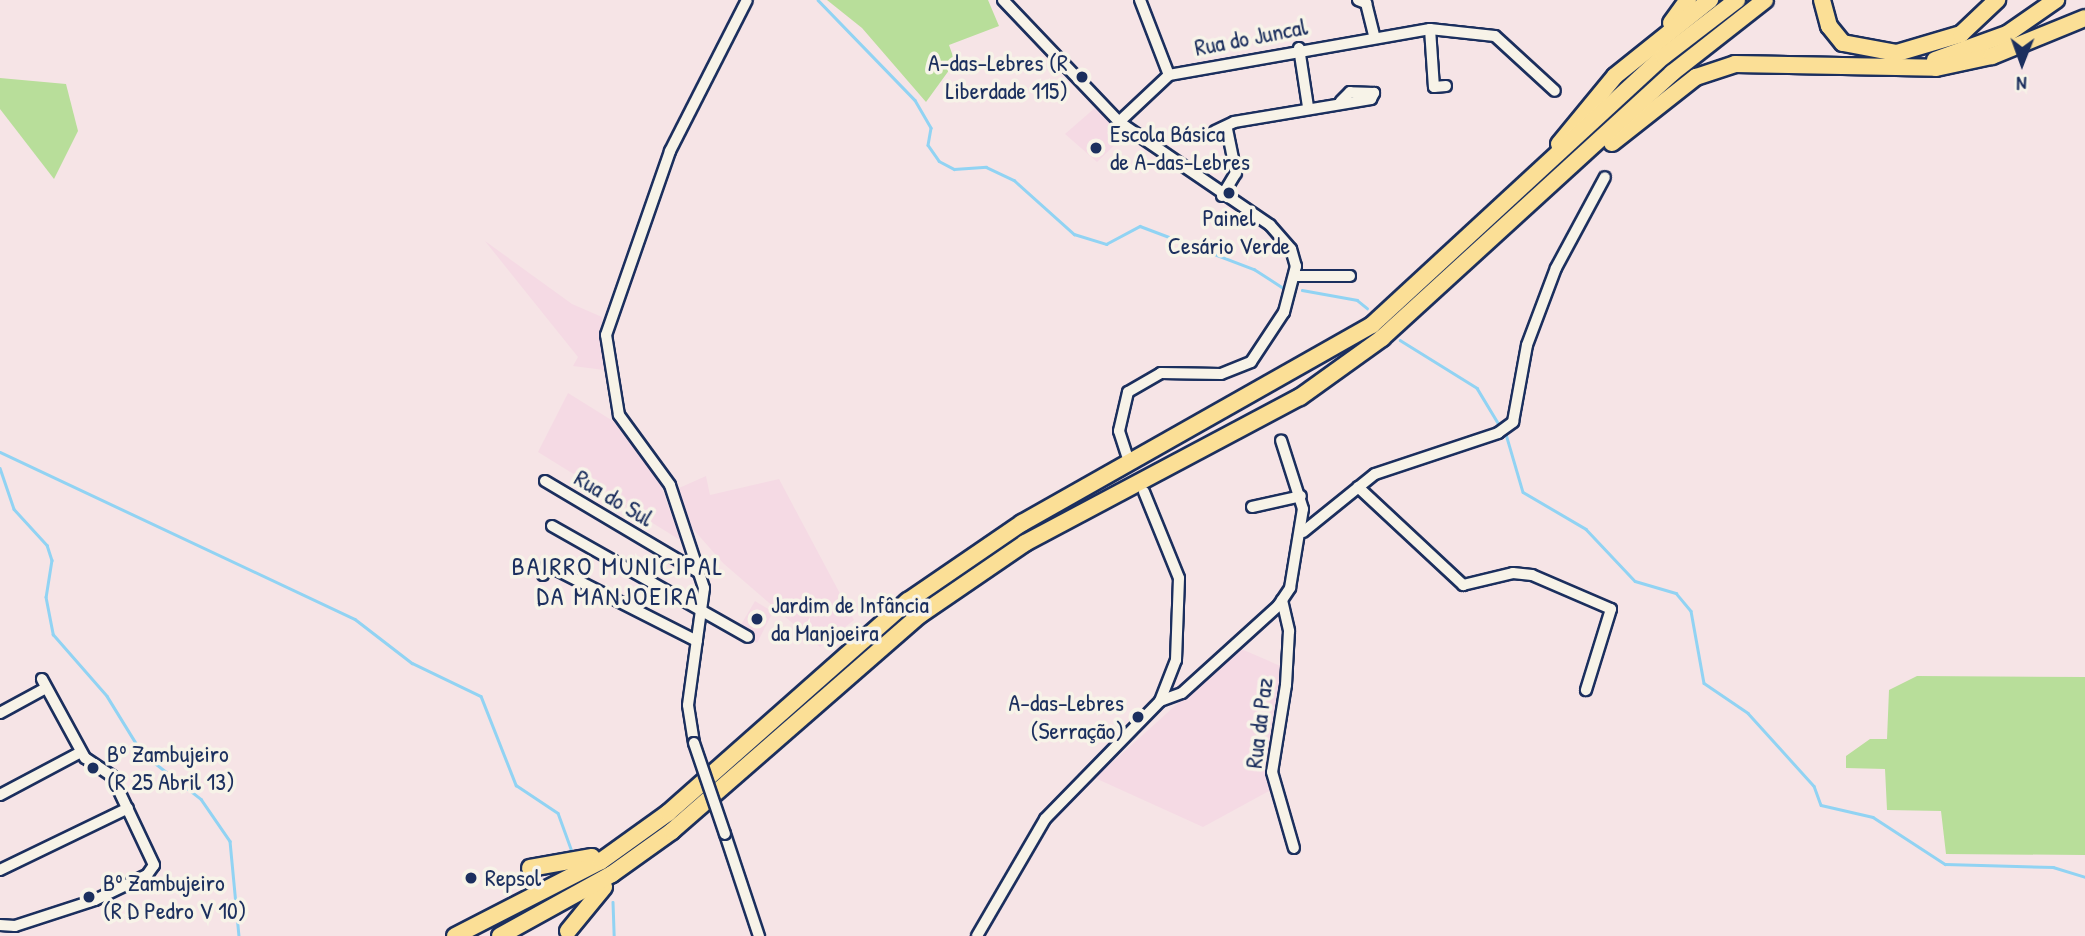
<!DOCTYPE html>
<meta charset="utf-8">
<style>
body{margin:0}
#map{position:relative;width:2085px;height:936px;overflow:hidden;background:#f6e4e6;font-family:"Patrick Hand",sans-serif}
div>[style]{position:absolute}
.built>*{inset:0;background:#f5dae4}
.green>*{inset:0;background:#b8de9a}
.stream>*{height:2.5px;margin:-1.25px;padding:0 1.25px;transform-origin:1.25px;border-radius:1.25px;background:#91d3f3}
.roads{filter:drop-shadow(2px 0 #1b2f5e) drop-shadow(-2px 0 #1b2f5e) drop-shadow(0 2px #1b2f5e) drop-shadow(0 -2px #1b2f5e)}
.minor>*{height:10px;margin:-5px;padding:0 5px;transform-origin:5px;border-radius:5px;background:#f7f3e8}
.highway>*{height:16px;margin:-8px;padding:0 8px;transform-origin:8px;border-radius:8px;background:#fbdf96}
.bridges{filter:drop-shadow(2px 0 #1b2f5e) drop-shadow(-2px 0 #1b2f5e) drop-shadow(0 2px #1b2f5e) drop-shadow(0 -2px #1b2f5e)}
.minor-bridge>*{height:10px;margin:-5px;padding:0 5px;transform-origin:5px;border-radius:5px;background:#f7f3e8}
.dots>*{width:19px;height:19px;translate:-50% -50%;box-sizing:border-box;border:4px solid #f7f3e8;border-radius:50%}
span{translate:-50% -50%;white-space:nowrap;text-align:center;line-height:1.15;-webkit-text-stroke:7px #f7f3e8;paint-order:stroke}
.street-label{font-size:24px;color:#1b2f5e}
.poi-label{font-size:24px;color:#1b2f5e}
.right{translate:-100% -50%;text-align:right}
.left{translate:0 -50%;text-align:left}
.neighbourhood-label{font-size:26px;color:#1b2f5e;letter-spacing:2px}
.north{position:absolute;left:1987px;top:28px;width:70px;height:70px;-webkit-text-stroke:5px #f7f3e8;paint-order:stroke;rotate:181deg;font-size:19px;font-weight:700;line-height:28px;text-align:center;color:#1b2f5e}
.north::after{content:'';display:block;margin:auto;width:24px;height:32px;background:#1b2f5e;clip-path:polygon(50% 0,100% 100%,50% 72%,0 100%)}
</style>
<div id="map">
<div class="built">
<div style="clip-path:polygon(1096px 107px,1126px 134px,1097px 162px,1065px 134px)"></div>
<div style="clip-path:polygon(485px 241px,572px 304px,602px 317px,604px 370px,573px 366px,578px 357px)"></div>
<div style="clip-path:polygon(568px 393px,613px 421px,656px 471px,680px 540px,538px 452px)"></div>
<div style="clip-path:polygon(706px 476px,710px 495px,779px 479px,854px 620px,820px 647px,723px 563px,686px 521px,679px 488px)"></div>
<div style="clip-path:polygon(755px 601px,773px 612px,757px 643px,739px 628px)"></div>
<div style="clip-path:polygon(1239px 648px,1285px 668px,1269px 791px,1203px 827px,1095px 778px)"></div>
</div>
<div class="green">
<div style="clip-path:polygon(827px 0,988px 0,999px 26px,949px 45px,955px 62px,926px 102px,862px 28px)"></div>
<div style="clip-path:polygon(0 78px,66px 84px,78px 131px,54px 179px,0 109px)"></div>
<div style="clip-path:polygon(1917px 676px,2085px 677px,2085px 855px,1946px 854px,1941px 811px,1887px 810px,1885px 769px,1846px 768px,1846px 756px,1870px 739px,1887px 739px,1889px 690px)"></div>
</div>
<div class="stream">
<div style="left:818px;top:0;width:139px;rotate:45.9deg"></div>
<div style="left:915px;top:100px;width:32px;rotate:60deg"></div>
<div style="left:931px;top:128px;width:17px;rotate:100deg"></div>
<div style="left:928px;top:145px;width:19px;rotate:55deg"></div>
<div style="left:939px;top:161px;width:17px;rotate:28deg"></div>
<div style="left:954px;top:169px;width:32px;rotate:-4deg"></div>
<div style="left:986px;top:167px;width:31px;rotate:25deg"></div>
<div style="left:1014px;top:180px;width:81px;rotate:42deg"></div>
<div style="left:1074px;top:234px;width:34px;rotate:17deg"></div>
<div style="left:1106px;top:244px;width:38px;rotate:-28deg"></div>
<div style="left:1140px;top:226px;width:122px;rotate:20.7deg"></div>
<div style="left:1254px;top:269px;width:35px;rotate:33deg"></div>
<div style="left:1302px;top:290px;width:56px;rotate:10.3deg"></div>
<div style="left:1357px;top:300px;width:13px;rotate:39deg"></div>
<div style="left:1400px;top:340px;width:91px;rotate:31.9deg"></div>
<div style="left:1477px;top:388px;width:47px;rotate:59deg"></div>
<div style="left:1506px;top:434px;width:60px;rotate:73.7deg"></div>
<div style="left:1523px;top:492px;width:73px;rotate:30.4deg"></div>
<div style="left:1586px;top:529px;width:71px;rotate:46.7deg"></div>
<div style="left:1635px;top:581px;width:43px;rotate:16.3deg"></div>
<div style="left:1676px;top:593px;width:23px;rotate:50deg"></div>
<div style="left:1691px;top:611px;width:73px;rotate:79.8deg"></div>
<div style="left:1704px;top:683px;width:53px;rotate:34.3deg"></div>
<div style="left:1748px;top:713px;width:98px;rotate:47.9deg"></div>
<div style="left:1814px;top:786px;width:20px;rotate:70deg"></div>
<div style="left:1821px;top:805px;width:53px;rotate:13deg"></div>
<div style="left:1873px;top:817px;width:86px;rotate:33.1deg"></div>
<div style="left:1945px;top:864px;width:108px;rotate:1.6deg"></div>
<div style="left:2053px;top:867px;width:34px;rotate:17deg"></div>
<div style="left:0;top:452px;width:392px;rotate:25.2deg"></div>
<div style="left:355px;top:619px;width:72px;rotate:37.7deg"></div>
<div style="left:412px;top:663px;width:76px;rotate:25.6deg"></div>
<div style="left:481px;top:696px;width:96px;rotate:68.5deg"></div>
<div style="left:516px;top:785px;width:50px;rotate:33.7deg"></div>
<div style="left:558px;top:813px;width:38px;rotate:70deg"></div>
<div style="left:0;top:468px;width:43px;rotate:71.1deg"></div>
<div style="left:14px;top:509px;width:49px;rotate:47.5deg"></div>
<div style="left:47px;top:545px;width:16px;rotate:72deg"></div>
<div style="left:52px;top:560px;width:37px;rotate:99deg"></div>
<div style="left:46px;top:597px;width:38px;rotate:79deg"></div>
<div style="left:53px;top:634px;width:82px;rotate:48.9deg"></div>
<div style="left:107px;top:696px;width:67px;rotate:58.4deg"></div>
<div style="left:142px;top:753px;width:75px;rotate:37.9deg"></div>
<div style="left:201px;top:799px;width:51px;rotate:55.4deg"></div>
<div style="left:230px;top:841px;width:95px;rotate:84.6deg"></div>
<div style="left:613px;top:902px;width:34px;rotate:88deg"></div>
</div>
<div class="roads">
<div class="minor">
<div style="left:1003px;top:0;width:168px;rotate:46.4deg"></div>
<div style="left:1119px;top:122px;width:183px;rotate:34.3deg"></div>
<div style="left:1270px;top:225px;width:32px;rotate:49deg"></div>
<div style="left:1291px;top:249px;width:18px;rotate:74deg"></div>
<div style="left:1296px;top:266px;width:48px;rotate:104.6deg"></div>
<div style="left:1284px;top:312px;width:60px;rotate:123.4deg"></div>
<div style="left:1251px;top:362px;width:32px;rotate:158deg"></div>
<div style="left:1221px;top:374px;width:60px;rotate:-179deg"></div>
<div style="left:1161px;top:373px;width:38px;rotate:150deg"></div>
<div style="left:1128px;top:392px;width:40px;rotate:103deg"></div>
<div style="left:1119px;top:431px;width:25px;rotate:72deg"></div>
<div style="left:1140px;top:0;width:80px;rotate:68.9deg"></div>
<div style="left:1358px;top:0;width:9px;rotate:21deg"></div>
<div style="left:1366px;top:3px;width:33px;rotate:76deg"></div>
<div style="left:1430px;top:29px;width:58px;rotate:86.1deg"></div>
<div style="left:1434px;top:87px;width:12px;rotate:-5deg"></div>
<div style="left:1299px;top:48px;width:60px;rotate:81.3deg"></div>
<div style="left:1119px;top:122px;width:69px;rotate:-43.2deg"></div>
<div style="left:1169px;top:75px;width:265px;rotate:-10deg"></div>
<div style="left:1430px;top:29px;width:65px;rotate:6.1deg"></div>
<div style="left:1495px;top:36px;width:81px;rotate:42.5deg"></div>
<div style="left:1215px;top:131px;width:21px;rotate:-25deg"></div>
<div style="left:1234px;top:122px;width:139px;rotate:-9.5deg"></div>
<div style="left:1371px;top:99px;width:7px;rotate:-63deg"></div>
<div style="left:1374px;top:93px;width:24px;rotate:-178deg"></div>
<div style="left:1350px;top:92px;width:13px;rotate:135deg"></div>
<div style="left:1222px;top:196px;width:27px;rotate:-59deg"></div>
<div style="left:1236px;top:173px;width:45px;rotate:-101.6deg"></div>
<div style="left:1297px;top:276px;width:53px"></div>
<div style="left:545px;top:481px;width:178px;rotate:30.7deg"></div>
<div style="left:1358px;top:487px;width:144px;rotate:43deg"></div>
<div style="left:1463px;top:585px;width:51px;rotate:-13.5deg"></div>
<div style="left:1513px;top:573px;width:19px;rotate:6deg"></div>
<div style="left:1532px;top:575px;width:86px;rotate:23.3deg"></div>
<div style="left:1611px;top:609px;width:85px;rotate:107.2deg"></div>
<div style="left:1252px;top:507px;width:50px;rotate:-12.7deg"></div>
<div style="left:552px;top:526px;width:225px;rotate:29.5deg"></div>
<div style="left:1303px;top:532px;width:92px;rotate:-38.9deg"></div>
<div style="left:1375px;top:474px;width:130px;rotate:-18.4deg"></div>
<div style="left:1498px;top:433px;width:19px;rotate:-36deg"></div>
<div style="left:1513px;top:422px;width:78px;rotate:-79.7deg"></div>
<div style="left:1527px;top:345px;width:82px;rotate:-69.4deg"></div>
<div style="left:1556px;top:268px;width:103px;rotate:-61.7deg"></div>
<div style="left:543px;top:575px;width:11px;rotate:-68deg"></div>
<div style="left:547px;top:565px;width:168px;rotate:26.9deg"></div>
<div style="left:1282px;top:600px;width:32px;rotate:77deg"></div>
<div style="left:1289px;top:631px;width:54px;rotate:93.2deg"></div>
<div style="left:1286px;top:685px;width:88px;rotate:99.1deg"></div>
<div style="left:1272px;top:772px;width:79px;rotate:73.9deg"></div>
<div style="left:1160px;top:701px;width:23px;rotate:-20deg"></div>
<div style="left:1182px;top:693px;width:130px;rotate:-42.2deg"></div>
<div style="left:1278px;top:606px;width:22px;rotate:-56deg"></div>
<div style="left:1290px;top:588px;width:80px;rotate:-80.7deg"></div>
<div style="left:1303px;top:509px;width:72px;rotate:-107.7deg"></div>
<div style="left:0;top:713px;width:52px;rotate:-28.5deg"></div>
<div style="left:694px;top:743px;width:38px;rotate:-99deg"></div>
<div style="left:688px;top:705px;width:118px;rotate:-82.2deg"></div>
<div style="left:704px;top:588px;width:108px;rotate:-108.3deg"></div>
<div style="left:670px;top:485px;width:87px;rotate:-126.1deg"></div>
<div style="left:619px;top:415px;width:81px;rotate:-99.2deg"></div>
<div style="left:606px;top:335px;width:195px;rotate:-70.8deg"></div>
<div style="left:670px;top:151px;width:169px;rotate:-63deg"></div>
<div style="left:0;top:795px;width:92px;rotate:-28deg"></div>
<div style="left:725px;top:834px;width:108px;rotate:71.6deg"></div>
<div style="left:0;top:870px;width:142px;rotate:-25.8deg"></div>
<div style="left:0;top:925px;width:15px;rotate:4deg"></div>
<div style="left:15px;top:926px;width:84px;rotate:-18deg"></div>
<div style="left:95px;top:900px;width:58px;rotate:-25.7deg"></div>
<div style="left:147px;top:875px;width:12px;rotate:-55deg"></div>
<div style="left:154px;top:865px;width:98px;rotate:-115.3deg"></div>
<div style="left:112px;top:776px;width:32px;rotate:-146deg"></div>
<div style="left:85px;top:758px;width:90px;rotate:-118.6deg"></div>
<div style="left:977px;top:936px;width:135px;rotate:-59.8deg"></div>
<div style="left:1045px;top:819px;width:165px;rotate:-45.7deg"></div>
<div style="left:1160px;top:701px;width:44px;rotate:-68.7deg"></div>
<div style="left:1176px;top:660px;width:82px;rotate:-87.9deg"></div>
<div style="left:1179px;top:578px;width:93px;rotate:-112.1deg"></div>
</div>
<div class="highway">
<div style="left:1822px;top:0;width:27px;rotate:75deg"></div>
<div style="left:1829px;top:26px;width:22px;rotate:51deg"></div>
<div style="left:1843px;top:43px;width:55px;rotate:10.5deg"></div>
<div style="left:1897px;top:53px;width:67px;rotate:-16.5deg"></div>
<div style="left:1961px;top:34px;width:50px;rotate:-43.4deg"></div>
<div style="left:1671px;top:23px;width:29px;rotate:-54deg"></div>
<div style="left:1935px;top:60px;width:77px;rotate:-19.9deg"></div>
<div style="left:2007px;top:34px;width:60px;rotate:-34.8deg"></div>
<div style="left:1612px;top:143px;width:107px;rotate:-38.2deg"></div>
<div style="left:1696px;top:77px;width:41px;rotate:-18.4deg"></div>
<div style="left:1735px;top:64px;width:201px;rotate:1.1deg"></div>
<div style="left:1936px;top:68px;width:57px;rotate:-12.1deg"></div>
<div style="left:1992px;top:56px;width:100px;rotate:-22.2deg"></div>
<div style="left:1559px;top:144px;width:88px;rotate:-50.5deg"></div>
<div style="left:1615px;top:76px;width:122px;rotate:-38.7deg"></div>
<div style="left:530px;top:868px;width:63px;rotate:-10.1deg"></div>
<div style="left:568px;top:931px;width:57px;rotate:-50.7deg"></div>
<div style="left:455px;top:936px;width:164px;rotate:-27.2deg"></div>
<div style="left:601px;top:861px;width:82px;rotate:-35.6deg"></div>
<div style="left:668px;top:813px;width:320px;rotate:-41.5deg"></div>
<div style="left:908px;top:601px;width:138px;rotate:-34.4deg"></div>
<div style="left:1022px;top:523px;width:402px;rotate:-29.5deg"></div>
<div style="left:1372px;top:325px;width:397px;rotate:-42.7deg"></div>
<div style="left:1664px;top:56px;width:92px;rotate:-37.5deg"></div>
<div style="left:500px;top:936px;width:128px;rotate:-29deg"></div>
<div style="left:612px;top:874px;width:74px;rotate:-35.6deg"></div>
<div style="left:672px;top:831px;width:329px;rotate:-41.1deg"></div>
<div style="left:920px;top:615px;width:127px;rotate:-34.4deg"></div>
<div style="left:1025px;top:543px;width:311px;rotate:-28deg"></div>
<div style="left:1300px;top:397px;width:101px;rotate:-35.7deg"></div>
<div style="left:1382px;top:338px;width:393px;rotate:-42.4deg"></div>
<div style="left:1672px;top:73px;width:118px;rotate:-38.1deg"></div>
</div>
</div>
<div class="bridges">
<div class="minor-bridge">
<div style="left:694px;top:743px;width:96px;rotate:71.2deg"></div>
</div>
</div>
<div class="dots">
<div style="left:1082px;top:77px;background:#1b2f5e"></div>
<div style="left:1096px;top:148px;background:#1b2f5e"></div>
<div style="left:1229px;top:193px;background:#1b2f5e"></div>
<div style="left:757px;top:619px;background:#1b2f5e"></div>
<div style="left:1138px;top:717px;background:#1b2f5e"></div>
<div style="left:93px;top:768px;background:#1b2f5e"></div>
<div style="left:471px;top:878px;background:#1b2f5e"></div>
<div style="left:89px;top:897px;background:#1b2f5e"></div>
</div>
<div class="street-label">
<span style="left:1251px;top:37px;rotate:-11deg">Rua do Juncal</span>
<span style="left:614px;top:498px;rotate:31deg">Rua do Sul</span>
<span style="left:1259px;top:723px;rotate:-83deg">Rua da Paz</span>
</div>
<div class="poi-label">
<span class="right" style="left:1068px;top:77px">A-das-Lebres (R<br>Liberdade 115)</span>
<span class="left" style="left:1110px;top:148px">Escola Básica<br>de A-das-Lebres</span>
<span style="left:1229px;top:232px">Painel<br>Cesário Verde</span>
<span class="left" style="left:771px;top:619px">Jardim de Infância<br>da Manjoeira</span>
<span class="right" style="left:1124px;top:717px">A-das-Lebres<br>(Serração)</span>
<span class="left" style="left:107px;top:768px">Bº Zambujeiro<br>(R 25 Abril 13)</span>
<span class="left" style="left:485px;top:878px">Repsol</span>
<span class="left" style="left:103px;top:897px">Bº Zambujeiro<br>(R D Pedro V 10)</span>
</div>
<div class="neighbourhood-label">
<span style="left:618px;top:581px">BAIRRO MUNICIPAL<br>DA MANJOEIRA</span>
</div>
<div class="north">N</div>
</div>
